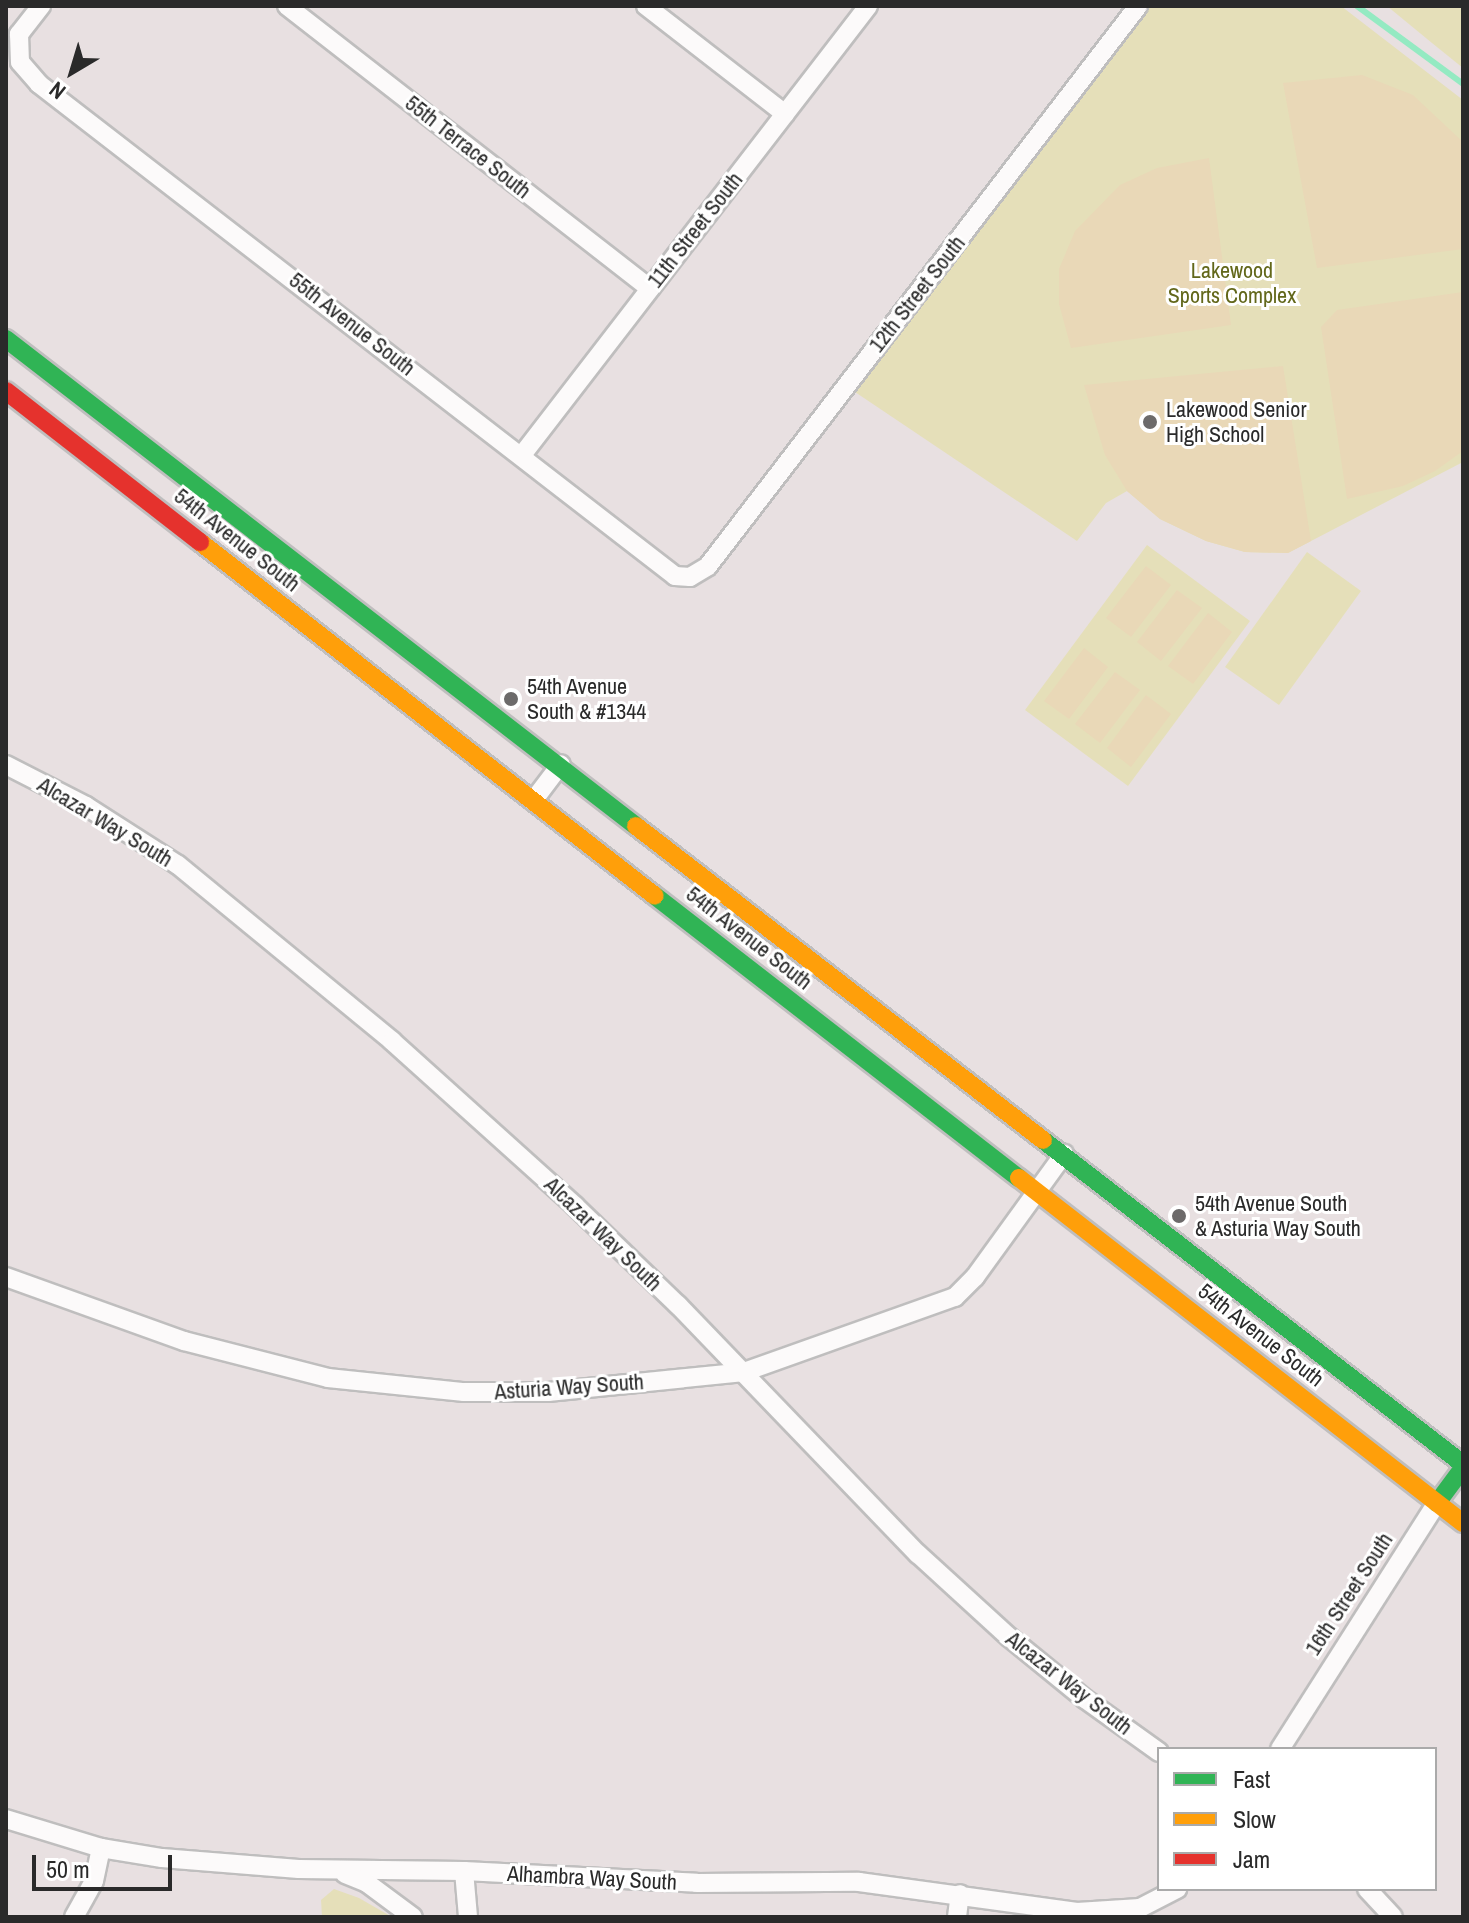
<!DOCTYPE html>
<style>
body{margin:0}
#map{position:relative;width:1469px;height:1923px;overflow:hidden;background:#e8e0e1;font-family:"Archivo Narrow",sans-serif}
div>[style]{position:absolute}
.green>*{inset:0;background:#e5dfb9}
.pitch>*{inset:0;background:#e9d8b7}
.stream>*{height:6px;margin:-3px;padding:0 3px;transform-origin:3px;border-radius:3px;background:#94eac2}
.roads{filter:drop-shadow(2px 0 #bfbebe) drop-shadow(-2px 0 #bfbebe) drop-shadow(0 2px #bfbebe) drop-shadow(0 -2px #bfbebe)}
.street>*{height:18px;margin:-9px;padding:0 9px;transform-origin:9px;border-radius:9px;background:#fcfafa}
.fast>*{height:18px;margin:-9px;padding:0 9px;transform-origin:9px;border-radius:9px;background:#30b455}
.slow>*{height:18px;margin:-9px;padding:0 9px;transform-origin:9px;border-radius:9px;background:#ff9f0a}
.jam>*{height:18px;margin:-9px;padding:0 9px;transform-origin:9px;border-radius:9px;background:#e5322d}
.dots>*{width:22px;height:22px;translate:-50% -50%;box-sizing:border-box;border:4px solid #fff;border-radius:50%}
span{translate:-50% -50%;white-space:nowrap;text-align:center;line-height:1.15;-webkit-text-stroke:6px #fff;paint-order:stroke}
.street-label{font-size:22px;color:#2a2a2a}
.park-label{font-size:22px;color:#62671a}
.poi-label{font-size:22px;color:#2a2a2a}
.left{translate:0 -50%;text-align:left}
.frame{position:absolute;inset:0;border:8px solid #2a2a2a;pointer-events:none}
.legend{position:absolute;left:1157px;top:1747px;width:280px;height:144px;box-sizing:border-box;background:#fff;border:2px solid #aaa;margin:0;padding:10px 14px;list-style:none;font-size:24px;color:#2a2a2a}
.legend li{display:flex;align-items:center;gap:16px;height:40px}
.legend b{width:40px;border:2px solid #aaa}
.north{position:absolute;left:32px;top:32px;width:80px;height:80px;-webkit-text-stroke:6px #fff;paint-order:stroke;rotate:218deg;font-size:22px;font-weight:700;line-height:32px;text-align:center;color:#2a2a2a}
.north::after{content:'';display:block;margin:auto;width:28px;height:36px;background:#2a2a2a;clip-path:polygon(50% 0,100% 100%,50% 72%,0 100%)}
.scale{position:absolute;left:32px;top:1855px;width:140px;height:36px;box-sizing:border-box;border:4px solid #2a2a2a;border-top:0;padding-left:10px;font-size:24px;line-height:28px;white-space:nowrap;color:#2a2a2a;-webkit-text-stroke:6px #fff;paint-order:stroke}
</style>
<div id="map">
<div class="green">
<div style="clip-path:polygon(1151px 6px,1341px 6px,1463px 100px,1463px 462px,1288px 553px,1245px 552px,1206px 541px,1160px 519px,1127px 491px,1106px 503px,1077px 541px,855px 392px)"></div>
<div style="clip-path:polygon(1387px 6px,1463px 6px,1463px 68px,1432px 43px)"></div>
<div style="clip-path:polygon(1147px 545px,1250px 621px,1128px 786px,1025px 710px)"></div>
<div style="clip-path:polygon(1307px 552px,1361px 591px,1279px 705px,1225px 667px)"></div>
<div style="clip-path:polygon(334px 1889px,359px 1898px,392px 1917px,322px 1917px,321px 1900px)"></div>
</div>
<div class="pitch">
<div style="clip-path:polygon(1362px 75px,1413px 95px,1463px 142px,1463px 249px,1317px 268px,1283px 83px)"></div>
<div style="clip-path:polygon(1209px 158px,1231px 325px,1071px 348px,1059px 304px,1059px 269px,1075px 231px,1120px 185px,1157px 168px)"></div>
<div style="clip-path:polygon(1463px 292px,1463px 451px,1435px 471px,1403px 486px,1347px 499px,1321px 327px,1337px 310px)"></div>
<div style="clip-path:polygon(1283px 366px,1311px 541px,1288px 553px,1245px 552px,1206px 541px,1160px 519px,1127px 491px,1105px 455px,1084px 385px)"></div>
<div style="clip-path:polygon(1146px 566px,1171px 585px,1131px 637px,1106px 618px)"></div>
<div style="clip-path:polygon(1177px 590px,1202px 608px,1161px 661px,1137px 642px)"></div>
<div style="clip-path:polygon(1208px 613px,1232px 632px,1193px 684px,1168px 666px)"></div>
<div style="clip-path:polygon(1084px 648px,1108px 667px,1069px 719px,1044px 701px)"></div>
<div style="clip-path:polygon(1115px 672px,1140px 690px,1100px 743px,1075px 724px)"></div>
<div style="clip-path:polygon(1146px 695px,1171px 714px,1131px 767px,1107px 748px)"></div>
</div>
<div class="stream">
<div style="left:1357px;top:6px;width:132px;rotate:36.3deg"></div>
</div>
<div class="roads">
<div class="street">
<div style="left:41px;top:6px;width:36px;rotate:128deg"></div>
<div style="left:19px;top:34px;width:28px;rotate:88deg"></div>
<div style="left:20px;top:62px;width:29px;rotate:49deg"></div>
<div style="left:39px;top:84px;width:804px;rotate:37.72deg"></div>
<div style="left:675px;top:576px;width:15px;rotate:4deg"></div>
<div style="left:690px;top:577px;width:21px;rotate:-31deg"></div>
<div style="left:708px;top:566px;width:706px;rotate:-52.48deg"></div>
<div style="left:287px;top:6px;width:460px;rotate:37.9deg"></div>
<div style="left:646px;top:6px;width:176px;rotate:37.8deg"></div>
<div style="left:522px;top:455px;width:567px;rotate:-52.38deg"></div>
<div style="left:6px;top:765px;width:90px;rotate:27.1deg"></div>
<div style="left:86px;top:806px;width:109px;rotate:32.7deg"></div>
<div style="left:178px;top:865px;width:277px;rotate:39.4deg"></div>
<div style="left:392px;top:1041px;width:246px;rotate:42deg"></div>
<div style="left:575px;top:1206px;width:143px;rotate:43.9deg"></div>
<div style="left:678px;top:1305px;width:346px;rotate:46.1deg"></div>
<div style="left:918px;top:1554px;width:123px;rotate:42.4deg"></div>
<div style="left:1009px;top:1637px;width:98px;rotate:39.2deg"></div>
<div style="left:1085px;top:1699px;width:91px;rotate:35.6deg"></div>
<div style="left:533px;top:801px;width:46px;rotate:-52.9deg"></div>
<div style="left:6px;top:1277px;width:189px;rotate:19.8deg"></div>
<div style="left:184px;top:1341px;width:149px;rotate:14.4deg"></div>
<div style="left:328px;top:1378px;width:137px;rotate:5.9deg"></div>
<div style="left:464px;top:1392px;width:84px"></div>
<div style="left:548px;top:1392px;width:197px;rotate:-5.8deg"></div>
<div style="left:744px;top:1372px;width:224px;rotate:-19.6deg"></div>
<div style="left:955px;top:1297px;width:28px;rotate:-45deg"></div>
<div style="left:975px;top:1277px;width:152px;rotate:-54.1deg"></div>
<div style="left:1280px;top:1749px;width:292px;rotate:-57.5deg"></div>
<div style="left:6px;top:1819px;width:99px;rotate:17deg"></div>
<div style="left:101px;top:1848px;width:62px;rotate:9.3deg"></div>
<div style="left:162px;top:1858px;width:137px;rotate:4.6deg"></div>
<div style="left:299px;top:1869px;width:165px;rotate:0.7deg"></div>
<div style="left:464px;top:1871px;width:233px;rotate:2.9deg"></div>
<div style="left:697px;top:1883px;width:162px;rotate:-0.4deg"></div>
<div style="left:859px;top:1882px;width:220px;rotate:7.8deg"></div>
<div style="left:1077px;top:1912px;width:63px;rotate:-3.6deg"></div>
<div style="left:1140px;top:1908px;width:42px;rotate:-27.2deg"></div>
<div style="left:464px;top:1871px;width:46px;rotate:85deg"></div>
<div style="left:345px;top:1874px;width:24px;rotate:22deg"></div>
<div style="left:367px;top:1883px;width:57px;rotate:36.5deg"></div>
<div style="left:1367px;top:1889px;width:38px;rotate:47deg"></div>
<div style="left:74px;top:1917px;width:41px;rotate:-60.9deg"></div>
<div style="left:94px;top:1881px;width:34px;rotate:-78deg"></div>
<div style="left:957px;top:1917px;width:23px;rotate:-83deg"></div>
</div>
<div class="fast">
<div style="left:6px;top:339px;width:796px;rotate:37.7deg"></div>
<div style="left:655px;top:896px;width:460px;rotate:37.8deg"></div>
<div style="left:1043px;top:1140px;width:530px;rotate:37.65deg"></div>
<div style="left:1437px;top:1503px;width:44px;rotate:-53.4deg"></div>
</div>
<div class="slow">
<div style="left:200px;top:542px;width:576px;rotate:37.88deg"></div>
<div style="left:636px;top:826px;width:514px;rotate:37.65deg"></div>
<div style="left:1019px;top:1178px;width:562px;rotate:37.85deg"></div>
</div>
<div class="jam">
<div style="left:6px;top:391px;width:246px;rotate:37.9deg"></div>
</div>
</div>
<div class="dots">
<div style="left:1150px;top:422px;background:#6c6a6a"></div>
<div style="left:511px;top:699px;background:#6c6a6a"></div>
<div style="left:1179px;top:1216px;background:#6c6a6a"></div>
</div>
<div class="street-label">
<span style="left:468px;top:147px;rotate:38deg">55th Terrace South</span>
<span style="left:695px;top:230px;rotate:-52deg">11th Street South</span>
<span style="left:917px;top:294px;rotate:-52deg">12th Street South</span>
<span style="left:352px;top:324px;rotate:38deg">55th Avenue South</span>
<span style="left:237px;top:540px;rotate:38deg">54th Avenue South</span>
<span style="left:105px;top:822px;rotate:31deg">Alcazar Way South</span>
<span style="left:749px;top:938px;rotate:38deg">54th Avenue South</span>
<span style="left:603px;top:1234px;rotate:44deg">Alcazar Way South</span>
<span style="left:1261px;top:1335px;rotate:38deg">54th Avenue South</span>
<span style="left:569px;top:1387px;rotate:-4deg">Asturia Way South</span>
<span style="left:1349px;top:1594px;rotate:-57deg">16th Street South</span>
<span style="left:1069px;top:1683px;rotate:38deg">Alcazar Way South</span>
<span style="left:592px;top:1878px;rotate:3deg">Alhambra Way South</span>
</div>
<div class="park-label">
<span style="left:1232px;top:283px">Lakewood<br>Sports Complex</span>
</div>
<div class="poi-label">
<span class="left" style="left:1166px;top:422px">Lakewood Senior<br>High School</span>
<span class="left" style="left:527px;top:699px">54th Avenue<br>South &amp; #1344</span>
<span class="left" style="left:1195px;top:1216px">54th Avenue South<br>&amp; Asturia Way South</span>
</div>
<div class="frame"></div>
<ul class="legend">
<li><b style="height:10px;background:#30b455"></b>Fast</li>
<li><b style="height:10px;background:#ff9f0a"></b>Slow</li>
<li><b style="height:10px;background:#e5322d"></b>Jam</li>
</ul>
<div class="north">N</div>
<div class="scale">50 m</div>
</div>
